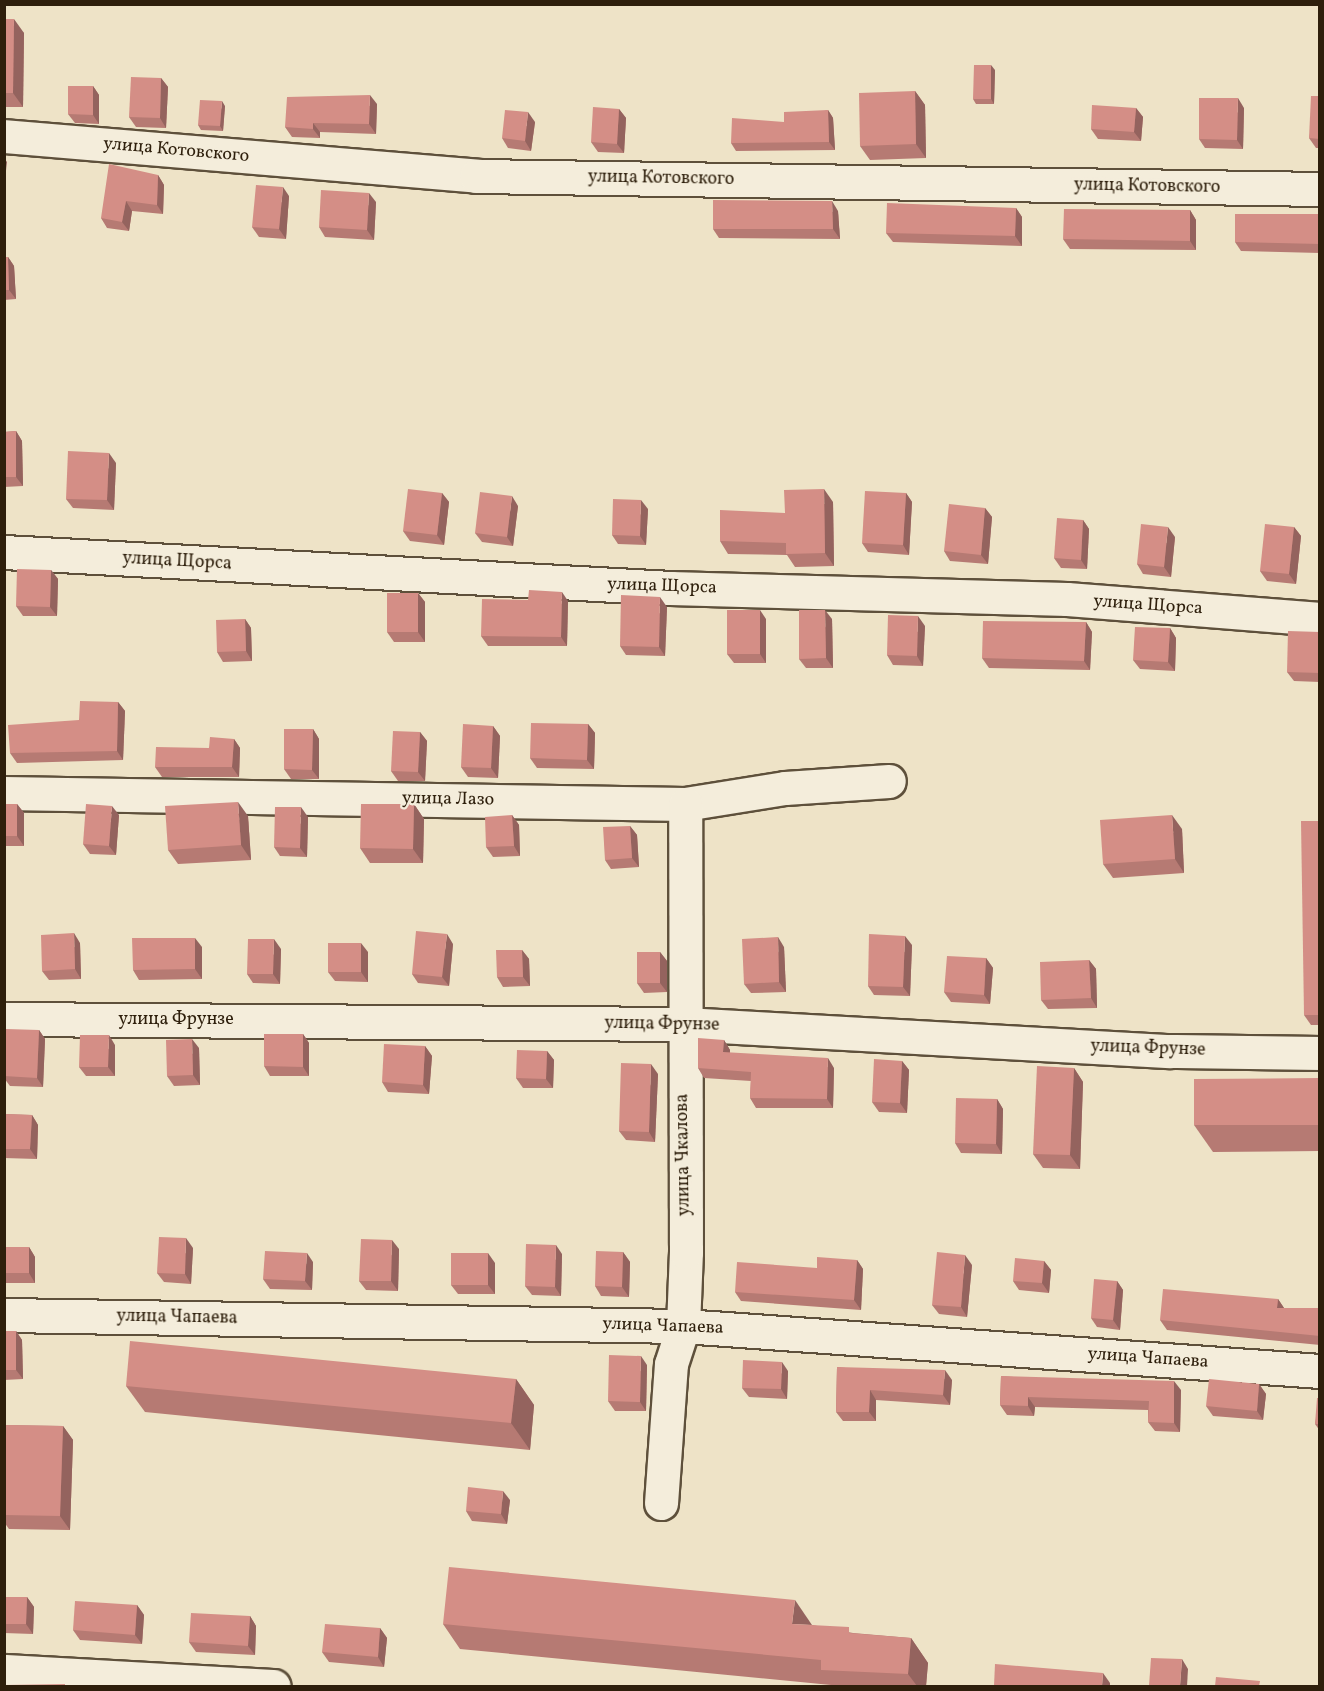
<!DOCTYPE html>
<meta charset="utf-8">
<style>
body{margin:0}
#map{position:relative;width:1324px;height:1691px;overflow:hidden;background:#eee3c7;font-family:Vollkorn,serif}
div>[style]{position:absolute}
.roads{filter:drop-shadow(2px 0 #5e503b) drop-shadow(-2px 0 #5e503b) drop-shadow(0 2px #5e503b) drop-shadow(0 -2px #5e503b)}
.minor>*{height:33px;margin:-16.5px;padding:0 16.5px;transform-origin:16.5px;border-radius:16.5px;background:#f4eddb}
.wall>*{inset:0;background:#b67a73}
.shaded-wall>*{inset:0;background:#94635e}
.building>*{inset:0;background:#d48e86}
span{translate:-50% -50%;white-space:nowrap;text-align:center;line-height:1.15;-webkit-text-stroke:4.5px #f4eddb;paint-order:stroke}
.street-label{font-size:18px;color:#2e1f0c}
.frame{position:absolute;inset:0;border:6px solid #2e1f0c;pointer-events:none}
</style>
<div id="map">
<div class="roads">
<div class="minor">
<div style="left:4px;top:136px;width:474px;rotate:4.8deg"></div>
<div style="left:476px;top:176px;width:844px;rotate:0.88deg"></div>
<div style="left:4px;top:552px;width:667px;rotate:3.09deg"></div>
<div style="left:670px;top:588px;width:397px;rotate:1.6deg"></div>
<div style="left:1067px;top:599px;width:254px;rotate:4.5deg"></div>
<div style="left:4px;top:793px;width:681px;rotate:0.93deg"></div>
<div style="left:685px;top:804px;width:101px;rotate:-9.1deg"></div>
<div style="left:785px;top:788px;width:104px;rotate:-3.9deg"></div>
<div style="left:4px;top:1019px;width:680px;rotate:0.42deg"></div>
<div style="left:684px;top:1024px;width:487px;rotate:3.2deg"></div>
<div style="left:1170px;top:1051px;width:150px;rotate:0.8deg"></div>
<div style="left:4px;top:1315px;width:679px;rotate:0.93deg"></div>
<div style="left:683px;top:1326px;width:639px;rotate:4.04deg"></div>
<div style="left:661px;top:1503px;width:139px;rotate:-85.9deg"></div>
<div style="left:671px;top:1364px;width:40px;rotate:-72deg"></div>
<div style="left:683px;top:1326px;width:74px;rotate:-87.7deg"></div>
<div style="left:686px;top:1252px;width:448px;rotate:-90.1deg"></div>
<div style="left:4px;top:1671px;width:270px;rotate:3.2deg"></div>
</div>
</div>
<div class="wall">
<div style="clip-path:polygon(4px 19px,24px 33px,23px 107px,4px 107px)"></div>
<div style="clip-path:polygon(995px 70px,994px 104px,976px 104px,973px 99px)"></div>
<div style="clip-path:polygon(161px 78px,168px 87px,166px 128px,136px 127px,129px 117px)"></div>
<div style="clip-path:polygon(93px 86px,99px 95px,99px 124px,75px 123px,68px 114px)"></div>
<div style="clip-path:polygon(915px 91px,925px 105px,926px 158px,870px 160px,860px 146px)"></div>
<div style="clip-path:polygon(1320px 96px,1320px 148px,1316px 148px,1309px 138px)"></div>
<div style="clip-path:polygon(377px 104px,376px 134px,320px 132px,320px 138px,292px 137px,285px 127px)"></div>
<div style="clip-path:polygon(225px 106px,223px 131px,201px 130px,198px 125px)"></div>
<div style="clip-path:polygon(1136px 108px,1143px 117px,1141px 141px,1098px 139px,1091px 129px)"></div>
<div style="clip-path:polygon(1244px 108px,1243px 149px,1205px 148px,1199px 139px)"></div>
<div style="clip-path:polygon(619px 109px,626px 118px,624px 153px,598px 152px,591px 142px)"></div>
<div style="clip-path:polygon(828px 110px,833px 118px,835px 150px,736px 151px,731px 143px,784px 122px)"></div>
<div style="clip-path:polygon(535px 122px,531px 151px,508px 148px,502px 138px)"></div>
<div style="clip-path:polygon(158px 175px,164px 185px,163px 214px,132px 211px,129px 231px,107px 228px,101px 218px)"></div>
<div style="clip-path:polygon(289px 196px,286px 239px,259px 237px,252px 227px)"></div>
<div style="clip-path:polygon(376px 202px,374px 240px,325px 237px,319px 227px)"></div>
<div style="clip-path:polygon(1016px 208px,1022px 217px,1022px 246px,893px 242px,886px 233px)"></div>
<div style="clip-path:polygon(1190px 210px,1196px 220px,1196px 250px,1070px 249px,1063px 239px)"></div>
<div style="clip-path:polygon(838px 211px,840px 239px,719px 238px,713px 229px)"></div>
<div style="clip-path:polygon(1320px 214px,1320px 253px,1241px 251px,1235px 242px)"></div>
<div style="clip-path:polygon(4px 257px,8px 257px,14px 266px,16px 299px,4px 300px)"></div>
<div style="clip-path:polygon(16px 431px,22px 441px,23px 486px,4px 487px,4px 432px)"></div>
<div style="clip-path:polygon(116px 463px,114px 510px,73px 508px,66px 499px)"></div>
<div style="clip-path:polygon(442px 493px,449px 502px,444px 545px,410px 541px,403px 531px)"></div>
<div style="clip-path:polygon(906px 493px,912px 502px,909px 555px,868px 552px,862px 543px)"></div>
<div style="clip-path:polygon(833px 502px,834px 566px,795px 567px,787px 555px,728px 554px,720px 541px,785px 513px)"></div>
<div style="clip-path:polygon(518px 506px,513px 546px,482px 542px,475px 533px)"></div>
<div style="clip-path:polygon(985px 508px,992px 517px,988px 564px,950px 561px,944px 551px)"></div>
<div style="clip-path:polygon(648px 509px,646px 545px,618px 544px,612px 535px)"></div>
<div style="clip-path:polygon(1083px 520px,1089px 529px,1087px 569px,1061px 568px,1054px 558px)"></div>
<div style="clip-path:polygon(1294px 527px,1301px 536px,1296px 584px,1267px 581px,1260px 571px)"></div>
<div style="clip-path:polygon(1175px 537px,1171px 577px,1143px 574px,1137px 564px)"></div>
<div style="clip-path:polygon(51px 570px,58px 579px,57px 616px,23px 616px,16px 606px)"></div>
<div style="clip-path:polygon(418px 593px,425px 602px,425px 642px,394px 642px,387px 632px)"></div>
<div style="clip-path:polygon(568px 601px,567px 646px,488px 646px,481px 636px)"></div>
<div style="clip-path:polygon(667px 607px,665px 656px,626px 655px,620px 646px)"></div>
<div style="clip-path:polygon(245px 619px,251px 628px,252px 661px,223px 662px,217px 652px)"></div>
<div style="clip-path:polygon(766px 619px,766px 663px,734px 663px,727px 654px)"></div>
<div style="clip-path:polygon(832px 619px,833px 668px,806px 668px,799px 659px)"></div>
<div style="clip-path:polygon(1086px 622px,1092px 632px,1090px 670px,989px 668px,982px 658px)"></div>
<div style="clip-path:polygon(925px 626px,923px 666px,893px 665px,887px 655px)"></div>
<div style="clip-path:polygon(1170px 628px,1176px 638px,1175px 671px,1140px 669px,1133px 660px)"></div>
<div style="clip-path:polygon(1320px 632px,1320px 682px,1294px 681px,1287px 672px)"></div>
<div style="clip-path:polygon(118px 702px,125px 711px,123px 760px,17px 763px,10px 753px)"></div>
<div style="clip-path:polygon(588px 724px,595px 733px,594px 769px,537px 768px,530px 758px)"></div>
<div style="clip-path:polygon(493px 726px,500px 736px,498px 778px,468px 777px,461px 767px)"></div>
<div style="clip-path:polygon(313px 729px,319px 739px,319px 779px,291px 779px,284px 769px)"></div>
<div style="clip-path:polygon(420px 732px,427px 741px,425px 781px,398px 781px,391px 771px)"></div>
<div style="clip-path:polygon(234px 739px,240px 748px,239px 777px,162px 777px,155px 767px)"></div>
<div style="clip-path:polygon(4px 804px,17px 804px,24px 813px,24px 846px,4px 846px)"></div>
<div style="clip-path:polygon(414px 804px,424px 819px,423px 863px,370px 863px,360px 848px)"></div>
<div style="clip-path:polygon(119px 815px,116px 855px,90px 854px,83px 844px)"></div>
<div style="clip-path:polygon(512px 815px,519px 825px,520px 856px,493px 857px,486px 847px)"></div>
<div style="clip-path:polygon(248px 816px,251px 860px,178px 864px,168px 850px)"></div>
<div style="clip-path:polygon(308px 817px,307px 857px,280px 856px,274px 847px)"></div>
<div style="clip-path:polygon(1320px 821px,1320px 1025px,1311px 1025px,1304px 1015px)"></div>
<div style="clip-path:polygon(630px 826px,637px 835px,639px 867px,611px 869px,605px 860px)"></div>
<div style="clip-path:polygon(1182px 829px,1184px 873px,1113px 878px,1103px 864px)"></div>
<div style="clip-path:polygon(80px 943px,81px 979px,49px 980px,42px 971px)"></div>
<div style="clip-path:polygon(453px 944px,449px 986px,418px 983px,412px 974px)"></div>
<div style="clip-path:polygon(912px 945px,910px 996px,874px 995px,868px 986px)"></div>
<div style="clip-path:polygon(202px 947px,202px 979px,139px 980px,133px 970px)"></div>
<div style="clip-path:polygon(784px 947px,786px 992px,751px 993px,744px 984px)"></div>
<div style="clip-path:polygon(281px 949px,280px 984px,253px 983px,247px 974px)"></div>
<div style="clip-path:polygon(522px 950px,529px 959px,530px 986px,503px 987px,497px 977px)"></div>
<div style="clip-path:polygon(368px 952px,368px 982px,335px 981px,328px 972px)"></div>
<div style="clip-path:polygon(660px 952px,667px 961px,667px 992px,644px 993px,637px 983px)"></div>
<div style="clip-path:polygon(986px 958px,993px 968px,990px 1004px,951px 1002px,944px 992px)"></div>
<div style="clip-path:polygon(1089px 960px,1096px 969px,1097px 1008px,1048px 1009px,1041px 1000px)"></div>
<div style="clip-path:polygon(39px 1030px,45px 1039px,43px 1087px,10px 1086px,4px 1078px,4px 1051px)"></div>
<div style="clip-path:polygon(303px 1034px,309px 1043px,309px 1076px,270px 1076px,264px 1066px)"></div>
<div style="clip-path:polygon(724px 1040px,730px 1050px,730px 1053px,834px 1068px,833px 1108px,756px 1108px,750px 1098px,751px 1081px,704px 1078px,698px 1068px)"></div>
<div style="clip-path:polygon(115px 1045px,115px 1076px,86px 1076px,79px 1067px)"></div>
<div style="clip-path:polygon(425px 1046px,432px 1056px,429px 1094px,388px 1092px,382px 1082px)"></div>
<div style="clip-path:polygon(199px 1048px,200px 1085px,174px 1086px,167px 1076px)"></div>
<div style="clip-path:polygon(547px 1051px,554px 1060px,553px 1088px,523px 1088px,516px 1078px)"></div>
<div style="clip-path:polygon(902px 1061px,909px 1070px,907px 1113px,879px 1112px,872px 1102px)"></div>
<div style="clip-path:polygon(1074px 1068px,1083px 1082px,1080px 1169px,1043px 1168px,1033px 1154px)"></div>
<div style="clip-path:polygon(658px 1074px,655px 1142px,626px 1140px,619px 1131px)"></div>
<div style="clip-path:polygon(1320px 1078px,1320px 1151px,1213px 1152px,1194px 1125px)"></div>
<div style="clip-path:polygon(997px 1099px,1003px 1109px,1002px 1154px,961px 1153px,955px 1143px)"></div>
<div style="clip-path:polygon(4px 1114px,32px 1115px,38px 1125px,37px 1159px,4px 1158px)"></div>
<div style="clip-path:polygon(4px 1247px,29px 1247px,35px 1257px,35px 1283px,4px 1283px)"></div>
<div style="clip-path:polygon(193px 1248px,191px 1284px,164px 1282px,157px 1273px)"></div>
<div style="clip-path:polygon(399px 1249px,398px 1291px,366px 1290px,359px 1281px)"></div>
<div style="clip-path:polygon(623px 1252px,630px 1262px,629px 1297px,601px 1296px,595px 1286px)"></div>
<div style="clip-path:polygon(562px 1254px,561px 1296px,532px 1295px,525px 1286px)"></div>
<div style="clip-path:polygon(857px 1260px,863px 1269px,861px 1310px,741px 1301px,735px 1292px)"></div>
<div style="clip-path:polygon(1044px 1261px,1051px 1270px,1049px 1293px,1019px 1290px,1013px 1281px)"></div>
<div style="clip-path:polygon(313px 1262px,312px 1290px,270px 1289px,263px 1279px)"></div>
<div style="clip-path:polygon(495px 1263px,495px 1294px,458px 1294px,451px 1285px)"></div>
<div style="clip-path:polygon(972px 1265px,967px 1317px,939px 1314px,932px 1305px)"></div>
<div style="clip-path:polygon(1117px 1281px,1123px 1290px,1120px 1330px,1097px 1327px,1091px 1318px)"></div>
<div style="clip-path:polygon(1278px 1299px,1284px 1308px,1320px 1308px,1320px 1345px,1167px 1330px,1160px 1320px)"></div>
<div style="clip-path:polygon(4px 1331px,16px 1331px,22px 1340px,23px 1379px,4px 1380px)"></div>
<div style="clip-path:polygon(647px 1365px,646px 1411px,615px 1411px,608px 1401px)"></div>
<div style="clip-path:polygon(837px 1367px,952px 1380px,950px 1405px,876px 1400px,876px 1421px,843px 1421px,836px 1412px)"></div>
<div style="clip-path:polygon(788px 1371px,787px 1399px,749px 1397px,742px 1388px)"></div>
<div style="clip-path:polygon(1001px 1376px,1181px 1390px,1180px 1432px,1155px 1431px,1148px 1422px,1148px 1410px,1035px 1407px,1034px 1416px,1007px 1415px,1000px 1405px)"></div>
<div style="clip-path:polygon(516px 1379px,534px 1405px,530px 1450px,145px 1412px,126px 1386px)"></div>
<div style="clip-path:polygon(1259px 1384px,1266px 1394px,1263px 1420px,1213px 1416px,1206px 1406px)"></div>
<div style="clip-path:polygon(1320px 1398px,1320px 1431px,1315px 1424px)"></div>
<div style="clip-path:polygon(4px 1425px,63px 1426px,73px 1440px,70px 1530px,9px 1529px,4px 1522px)"></div>
<div style="clip-path:polygon(510px 1500px,507px 1524px,472px 1521px,466px 1511px)"></div>
<div style="clip-path:polygon(4px 1597px,27px 1597px,34px 1607px,33px 1634px,4px 1633px)"></div>
<div style="clip-path:polygon(137px 1605px,144px 1615px,142px 1644px,80px 1640px,73px 1630px)"></div>
<div style="clip-path:polygon(250px 1616px,256px 1626px,255px 1655px,196px 1652px,189px 1642px)"></div>
<div style="clip-path:polygon(443px 1624px,812px 1625px,853px 1633px,911px 1638px,928px 1663px,926px 1686px,832px 1686px,831px 1685px,460px 1649px)"></div>
<div style="clip-path:polygon(380px 1628px,387px 1638px,384px 1667px,329px 1662px,322px 1652px)"></div>
</div>
<div class="shaded-wall">
<div style="clip-path:polygon(14px 19px,24px 33px,23px 107px,13px 93px)"></div>
<div style="clip-path:polygon(991px 65px,995px 70px,994px 104px,991px 99px)"></div>
<div style="clip-path:polygon(161px 78px,168px 87px,166px 128px,160px 118px)"></div>
<div style="clip-path:polygon(93px 86px,99px 95px,99px 124px,93px 115px)"></div>
<div style="clip-path:polygon(915px 91px,925px 105px,926px 158px,916px 144px)"></div>
<div style="clip-path:polygon(370px 95px,377px 104px,376px 134px,369px 124px)"></div>
<div style="clip-path:polygon(1238px 98px,1244px 108px,1243px 149px,1237px 140px)"></div>
<div style="clip-path:polygon(222px 101px,225px 106px,223px 131px,220px 126px)"></div>
<div style="clip-path:polygon(1136px 108px,1143px 117px,1141px 141px,1134px 132px)"></div>
<div style="clip-path:polygon(619px 109px,626px 118px,624px 153px,617px 144px)"></div>
<div style="clip-path:polygon(828px 110px,833px 118px,835px 150px,829px 142px)"></div>
<div style="clip-path:polygon(528px 112px,535px 122px,531px 151px,525px 141px)"></div>
<div style="clip-path:polygon(313px 123px,320px 132px,320px 138px,313px 129px)"></div>
<div style="clip-path:polygon(4px 158px,7px 162px,4px 187px)"></div>
<div style="clip-path:polygon(158px 175px,164px 185px,163px 214px,157px 205px)"></div>
<div style="clip-path:polygon(283px 187px,289px 196px,286px 239px,279px 229px)"></div>
<div style="clip-path:polygon(369px 193px,376px 202px,374px 240px,367px 230px)"></div>
<div style="clip-path:polygon(126px 201px,132px 211px,129px 231px,122px 222px)"></div>
<div style="clip-path:polygon(832px 201px,838px 211px,840px 239px,833px 229px)"></div>
<div style="clip-path:polygon(1016px 208px,1022px 217px,1022px 246px,1015px 236px)"></div>
<div style="clip-path:polygon(1190px 210px,1196px 220px,1196px 250px,1190px 241px)"></div>
<div style="clip-path:polygon(8px 257px,14px 266px,16px 299px,9px 290px)"></div>
<div style="clip-path:polygon(16px 431px,22px 441px,23px 486px,16px 477px)"></div>
<div style="clip-path:polygon(109px 453px,116px 463px,114px 510px,107px 500px)"></div>
<div style="clip-path:polygon(824px 489px,833px 502px,834px 566px,825px 553px)"></div>
<div style="clip-path:polygon(442px 493px,449px 502px,444px 545px,437px 535px)"></div>
<div style="clip-path:polygon(906px 493px,912px 502px,909px 555px,903px 545px)"></div>
<div style="clip-path:polygon(512px 496px,518px 506px,513px 546px,507px 537px)"></div>
<div style="clip-path:polygon(641px 500px,648px 509px,646px 545px,640px 536px)"></div>
<div style="clip-path:polygon(985px 508px,992px 517px,988px 564px,981px 555px)"></div>
<div style="clip-path:polygon(1083px 520px,1089px 529px,1087px 569px,1081px 560px)"></div>
<div style="clip-path:polygon(1168px 527px,1175px 537px,1171px 577px,1164px 567px)"></div>
<div style="clip-path:polygon(1294px 527px,1301px 536px,1296px 584px,1289px 574px)"></div>
<div style="clip-path:polygon(51px 570px,58px 579px,57px 616px,50px 607px)"></div>
<div style="clip-path:polygon(562px 592px,568px 601px,567px 646px,561px 637px)"></div>
<div style="clip-path:polygon(418px 593px,425px 602px,425px 642px,418px 632px)"></div>
<div style="clip-path:polygon(660px 597px,667px 607px,665px 656px,659px 647px)"></div>
<div style="clip-path:polygon(760px 610px,766px 619px,766px 663px,760px 654px)"></div>
<div style="clip-path:polygon(825px 610px,832px 619px,833px 668px,826px 658px)"></div>
<div style="clip-path:polygon(918px 616px,925px 626px,923px 666px,917px 656px)"></div>
<div style="clip-path:polygon(245px 619px,251px 628px,252px 661px,246px 651px)"></div>
<div style="clip-path:polygon(1086px 622px,1092px 632px,1090px 670px,1084px 661px)"></div>
<div style="clip-path:polygon(1170px 628px,1176px 638px,1175px 671px,1168px 662px)"></div>
<div style="clip-path:polygon(118px 702px,125px 711px,123px 760px,117px 751px)"></div>
<div style="clip-path:polygon(588px 724px,595px 733px,594px 769px,587px 760px)"></div>
<div style="clip-path:polygon(493px 726px,500px 736px,498px 778px,491px 768px)"></div>
<div style="clip-path:polygon(313px 729px,319px 739px,319px 779px,312px 770px)"></div>
<div style="clip-path:polygon(420px 732px,427px 741px,425px 781px,418px 772px)"></div>
<div style="clip-path:polygon(234px 739px,240px 748px,239px 777px,232px 767px)"></div>
<div style="clip-path:polygon(238px 802px,248px 816px,251px 860px,241px 845px)"></div>
<div style="clip-path:polygon(17px 804px,24px 813px,24px 846px,17px 836px)"></div>
<div style="clip-path:polygon(414px 804px,424px 819px,423px 863px,413px 849px)"></div>
<div style="clip-path:polygon(112px 806px,119px 815px,116px 855px,109px 846px)"></div>
<div style="clip-path:polygon(301px 807px,308px 817px,307px 857px,300px 848px)"></div>
<div style="clip-path:polygon(512px 815px,519px 825px,520px 856px,514px 846px)"></div>
<div style="clip-path:polygon(1172px 815px,1182px 829px,1184px 873px,1175px 859px)"></div>
<div style="clip-path:polygon(630px 826px,637px 835px,639px 867px,632px 858px)"></div>
<div style="clip-path:polygon(74px 933px,80px 943px,81px 979px,75px 969px)"></div>
<div style="clip-path:polygon(447px 934px,453px 944px,449px 986px,442px 977px)"></div>
<div style="clip-path:polygon(905px 936px,912px 945px,910px 996px,903px 987px)"></div>
<div style="clip-path:polygon(778px 937px,784px 947px,786px 992px,779px 982px)"></div>
<div style="clip-path:polygon(195px 938px,202px 947px,202px 979px,195px 969px)"></div>
<div style="clip-path:polygon(274px 939px,281px 949px,280px 984px,273px 974px)"></div>
<div style="clip-path:polygon(361px 943px,368px 952px,368px 982px,361px 972px)"></div>
<div style="clip-path:polygon(522px 950px,529px 959px,530px 986px,523px 977px)"></div>
<div style="clip-path:polygon(660px 952px,667px 961px,667px 992px,660px 983px)"></div>
<div style="clip-path:polygon(986px 958px,993px 968px,990px 1004px,984px 995px)"></div>
<div style="clip-path:polygon(1089px 960px,1096px 969px,1097px 1008px,1091px 998px)"></div>
<div style="clip-path:polygon(39px 1030px,45px 1039px,43px 1087px,37px 1078px)"></div>
<div style="clip-path:polygon(303px 1034px,309px 1043px,309px 1076px,303px 1067px)"></div>
<div style="clip-path:polygon(109px 1035px,115px 1045px,115px 1076px,108px 1067px)"></div>
<div style="clip-path:polygon(192px 1039px,199px 1048px,200px 1085px,193px 1075px)"></div>
<div style="clip-path:polygon(724px 1040px,730px 1050px,729px 1062px,723px 1052px)"></div>
<div style="clip-path:polygon(425px 1046px,432px 1056px,429px 1094px,423px 1085px)"></div>
<div style="clip-path:polygon(547px 1051px,554px 1060px,553px 1088px,546px 1079px)"></div>
<div style="clip-path:polygon(828px 1058px,834px 1068px,833px 1108px,827px 1099px)"></div>
<div style="clip-path:polygon(902px 1061px,909px 1070px,907px 1113px,900px 1103px)"></div>
<div style="clip-path:polygon(651px 1064px,658px 1074px,655px 1142px,649px 1132px)"></div>
<div style="clip-path:polygon(1074px 1068px,1083px 1082px,1080px 1169px,1070px 1155px)"></div>
<div style="clip-path:polygon(997px 1099px,1003px 1109px,1002px 1154px,996px 1144px)"></div>
<div style="clip-path:polygon(32px 1115px,38px 1125px,37px 1159px,30px 1149px)"></div>
<div style="clip-path:polygon(186px 1238px,193px 1248px,191px 1284px,185px 1274px)"></div>
<div style="clip-path:polygon(392px 1240px,399px 1249px,398px 1291px,391px 1281px)"></div>
<div style="clip-path:polygon(556px 1245px,562px 1254px,561px 1296px,555px 1287px)"></div>
<div style="clip-path:polygon(29px 1247px,35px 1257px,35px 1283px,29px 1273px)"></div>
<div style="clip-path:polygon(623px 1252px,630px 1262px,629px 1297px,622px 1287px)"></div>
<div style="clip-path:polygon(307px 1253px,313px 1262px,312px 1290px,305px 1281px)"></div>
<div style="clip-path:polygon(488px 1253px,495px 1263px,495px 1294px,488px 1285px)"></div>
<div style="clip-path:polygon(965px 1255px,972px 1265px,967px 1317px,961px 1307px)"></div>
<div style="clip-path:polygon(857px 1260px,863px 1269px,861px 1310px,854px 1300px)"></div>
<div style="clip-path:polygon(1044px 1261px,1051px 1270px,1049px 1293px,1042px 1283px)"></div>
<div style="clip-path:polygon(1117px 1281px,1123px 1290px,1120px 1330px,1113px 1320px)"></div>
<div style="clip-path:polygon(1278px 1299px,1284px 1308px,1277px 1308px)"></div>
<div style="clip-path:polygon(16px 1331px,22px 1340px,23px 1379px,16px 1370px)"></div>
<div style="clip-path:polygon(641px 1356px,647px 1365px,646px 1411px,640px 1402px)"></div>
<div style="clip-path:polygon(782px 1362px,788px 1371px,787px 1399px,781px 1389px)"></div>
<div style="clip-path:polygon(945px 1370px,952px 1380px,950px 1405px,943px 1395px)"></div>
<div style="clip-path:polygon(516px 1379px,534px 1405px,530px 1450px,511px 1423px)"></div>
<div style="clip-path:polygon(1174px 1381px,1181px 1390px,1180px 1432px,1174px 1423px)"></div>
<div style="clip-path:polygon(1259px 1384px,1266px 1394px,1263px 1420px,1257px 1411px)"></div>
<div style="clip-path:polygon(870px 1390px,876px 1400px,876px 1421px,869px 1412px)"></div>
<div style="clip-path:polygon(1028px 1397px,1035px 1407px,1034px 1416px,1028px 1406px)"></div>
<div style="clip-path:polygon(63px 1426px,73px 1440px,70px 1530px,60px 1516px)"></div>
<div style="clip-path:polygon(503px 1491px,510px 1500px,507px 1524px,501px 1514px)"></div>
<div style="clip-path:polygon(27px 1597px,34px 1607px,33px 1634px,26px 1624px)"></div>
<div style="clip-path:polygon(795px 1600px,812px 1625px,792px 1624px)"></div>
<div style="clip-path:polygon(137px 1605px,144px 1615px,142px 1644px,135px 1635px)"></div>
<div style="clip-path:polygon(250px 1616px,256px 1626px,255px 1655px,248px 1646px)"></div>
<div style="clip-path:polygon(380px 1628px,387px 1638px,384px 1667px,378px 1657px)"></div>
<div style="clip-path:polygon(911px 1638px,928px 1663px,926px 1686px,917px 1686px,908px 1674px)"></div>
<div style="clip-path:polygon(1182px 1659px,1188px 1669px,1187px 1686px,1180px 1686px)"></div>
<div style="clip-path:polygon(1103px 1673px,1110px 1683px,1110px 1686px,1102px 1686px)"></div>
</div>
<div class="building">
<div style="clip-path:polygon(4px 19px,14px 19px,13px 93px,4px 93px)"></div>
<div style="clip-path:polygon(974px 65px,991px 65px,991px 99px,973px 99px)"></div>
<div style="clip-path:polygon(131px 77px,161px 78px,160px 118px,129px 117px)"></div>
<div style="clip-path:polygon(68px 86px,93px 86px,93px 115px,68px 114px)"></div>
<div style="clip-path:polygon(915px 91px,916px 144px,860px 146px,859px 93px)"></div>
<div style="clip-path:polygon(370px 95px,369px 124px,313px 123px,313px 129px,285px 127px,287px 97px)"></div>
<div style="clip-path:polygon(1311px 96px,1320px 96px,1320px 139px,1309px 138px)"></div>
<div style="clip-path:polygon(1199px 98px,1238px 98px,1237px 140px,1199px 139px)"></div>
<div style="clip-path:polygon(200px 100px,222px 101px,220px 126px,198px 125px)"></div>
<div style="clip-path:polygon(1092px 105px,1136px 108px,1134px 132px,1091px 129px)"></div>
<div style="clip-path:polygon(593px 107px,619px 109px,617px 144px,591px 142px)"></div>
<div style="clip-path:polygon(505px 110px,528px 112px,525px 141px,502px 138px)"></div>
<div style="clip-path:polygon(828px 110px,829px 142px,731px 143px,732px 118px,784px 122px,784px 112px)"></div>
<div style="clip-path:polygon(109px 164px,158px 175px,157px 205px,126px 201px,122px 222px,101px 218px)"></div>
<div style="clip-path:polygon(256px 185px,283px 187px,279px 229px,252px 227px)"></div>
<div style="clip-path:polygon(321px 190px,369px 193px,367px 230px,319px 227px)"></div>
<div style="clip-path:polygon(713px 200px,832px 201px,833px 229px,713px 229px)"></div>
<div style="clip-path:polygon(887px 203px,1016px 208px,1015px 236px,886px 233px)"></div>
<div style="clip-path:polygon(1064px 209px,1190px 210px,1190px 241px,1063px 239px)"></div>
<div style="clip-path:polygon(1235px 214px,1320px 214px,1320px 244px,1235px 242px)"></div>
<div style="clip-path:polygon(4px 257px,8px 257px,9px 290px,4px 290px)"></div>
<div style="clip-path:polygon(16px 431px,16px 477px,4px 477px,4px 432px)"></div>
<div style="clip-path:polygon(68px 451px,109px 453px,107px 500px,66px 499px)"></div>
<div style="clip-path:polygon(408px 489px,442px 493px,437px 535px,403px 531px)"></div>
<div style="clip-path:polygon(824px 489px,825px 553px,786px 554px,786px 543px,720px 541px,720px 510px,785px 513px,784px 490px)"></div>
<div style="clip-path:polygon(865px 491px,906px 493px,903px 545px,862px 543px)"></div>
<div style="clip-path:polygon(480px 492px,512px 496px,507px 537px,475px 533px)"></div>
<div style="clip-path:polygon(613px 499px,641px 500px,640px 536px,612px 535px)"></div>
<div style="clip-path:polygon(949px 504px,985px 508px,981px 555px,944px 551px)"></div>
<div style="clip-path:polygon(1057px 518px,1083px 520px,1081px 560px,1054px 558px)"></div>
<div style="clip-path:polygon(1141px 524px,1168px 527px,1164px 567px,1137px 564px)"></div>
<div style="clip-path:polygon(1265px 524px,1294px 527px,1289px 574px,1260px 571px)"></div>
<div style="clip-path:polygon(17px 569px,51px 570px,50px 607px,16px 606px)"></div>
<div style="clip-path:polygon(529px 590px,562px 592px,561px 637px,481px 636px,482px 599px,528px 600px)"></div>
<div style="clip-path:polygon(387px 593px,418px 593px,418px 632px,387px 632px)"></div>
<div style="clip-path:polygon(621px 595px,660px 597px,659px 647px,620px 646px)"></div>
<div style="clip-path:polygon(727px 610px,760px 610px,760px 654px,727px 654px)"></div>
<div style="clip-path:polygon(799px 610px,825px 610px,826px 658px,799px 659px)"></div>
<div style="clip-path:polygon(888px 615px,918px 616px,917px 656px,887px 655px)"></div>
<div style="clip-path:polygon(245px 619px,246px 651px,217px 652px,216px 620px)"></div>
<div style="clip-path:polygon(983px 621px,1086px 622px,1084px 661px,982px 658px)"></div>
<div style="clip-path:polygon(1135px 627px,1170px 628px,1168px 662px,1133px 660px)"></div>
<div style="clip-path:polygon(1288px 631px,1320px 632px,1320px 673px,1287px 672px)"></div>
<div style="clip-path:polygon(80px 701px,118px 702px,117px 751px,10px 753px,8px 725px,79px 720px)"></div>
<div style="clip-path:polygon(531px 723px,588px 724px,587px 760px,530px 758px)"></div>
<div style="clip-path:polygon(463px 724px,493px 726px,491px 768px,461px 767px)"></div>
<div style="clip-path:polygon(284px 729px,313px 729px,312px 770px,284px 769px)"></div>
<div style="clip-path:polygon(393px 731px,420px 732px,418px 772px,391px 771px)"></div>
<div style="clip-path:polygon(210px 737px,234px 739px,232px 767px,155px 767px,156px 747px,209px 748px)"></div>
<div style="clip-path:polygon(238px 802px,241px 845px,168px 850px,165px 806px)"></div>
<div style="clip-path:polygon(4px 804px,17px 804px,17px 836px,4px 836px)"></div>
<div style="clip-path:polygon(86px 804px,112px 806px,109px 846px,83px 844px)"></div>
<div style="clip-path:polygon(361px 804px,414px 804px,413px 849px,360px 848px)"></div>
<div style="clip-path:polygon(275px 807px,301px 807px,300px 848px,274px 847px)"></div>
<div style="clip-path:polygon(512px 815px,514px 846px,486px 847px,485px 817px)"></div>
<div style="clip-path:polygon(1172px 815px,1175px 859px,1103px 864px,1100px 820px)"></div>
<div style="clip-path:polygon(1301px 821px,1320px 821px,1320px 1015px,1304px 1015px)"></div>
<div style="clip-path:polygon(630px 826px,632px 858px,605px 860px,603px 827px)"></div>
<div style="clip-path:polygon(416px 931px,447px 934px,442px 977px,412px 974px)"></div>
<div style="clip-path:polygon(74px 933px,75px 969px,42px 971px,41px 935px)"></div>
<div style="clip-path:polygon(869px 934px,905px 936px,903px 987px,868px 986px)"></div>
<div style="clip-path:polygon(778px 937px,779px 982px,744px 984px,742px 939px)"></div>
<div style="clip-path:polygon(132px 938px,195px 938px,195px 969px,133px 970px)"></div>
<div style="clip-path:polygon(248px 939px,274px 939px,273px 974px,247px 974px)"></div>
<div style="clip-path:polygon(328px 943px,361px 943px,361px 972px,328px 972px)"></div>
<div style="clip-path:polygon(496px 950px,522px 950px,523px 977px,497px 977px)"></div>
<div style="clip-path:polygon(637px 952px,660px 952px,660px 983px,637px 983px)"></div>
<div style="clip-path:polygon(947px 956px,986px 958px,984px 995px,944px 992px)"></div>
<div style="clip-path:polygon(1089px 960px,1091px 998px,1041px 1000px,1040px 962px)"></div>
<div style="clip-path:polygon(6px 1029px,39px 1030px,37px 1078px,4px 1076px)"></div>
<div style="clip-path:polygon(264px 1034px,303px 1034px,303px 1067px,264px 1066px)"></div>
<div style="clip-path:polygon(80px 1035px,109px 1035px,108px 1067px,79px 1067px)"></div>
<div style="clip-path:polygon(698px 1038px,724px 1040px,723px 1052px,828px 1058px,827px 1099px,750px 1098px,751px 1072px,698px 1068px)"></div>
<div style="clip-path:polygon(192px 1039px,193px 1075px,167px 1076px,166px 1040px)"></div>
<div style="clip-path:polygon(384px 1044px,425px 1046px,423px 1085px,382px 1082px)"></div>
<div style="clip-path:polygon(517px 1050px,547px 1051px,546px 1079px,516px 1078px)"></div>
<div style="clip-path:polygon(874px 1059px,902px 1061px,900px 1103px,872px 1102px)"></div>
<div style="clip-path:polygon(621px 1063px,651px 1064px,649px 1132px,619px 1131px)"></div>
<div style="clip-path:polygon(1037px 1066px,1074px 1068px,1070px 1155px,1033px 1154px)"></div>
<div style="clip-path:polygon(1320px 1078px,1320px 1125px,1194px 1125px,1194px 1079px)"></div>
<div style="clip-path:polygon(956px 1098px,997px 1099px,996px 1144px,955px 1143px)"></div>
<div style="clip-path:polygon(4px 1114px,32px 1115px,30px 1149px,4px 1149px)"></div>
<div style="clip-path:polygon(159px 1237px,186px 1238px,185px 1274px,157px 1273px)"></div>
<div style="clip-path:polygon(361px 1239px,392px 1240px,391px 1281px,359px 1281px)"></div>
<div style="clip-path:polygon(526px 1244px,556px 1245px,555px 1287px,525px 1286px)"></div>
<div style="clip-path:polygon(4px 1247px,29px 1247px,29px 1273px,4px 1273px)"></div>
<div style="clip-path:polygon(265px 1251px,307px 1253px,305px 1281px,263px 1279px)"></div>
<div style="clip-path:polygon(596px 1251px,623px 1252px,622px 1287px,595px 1286px)"></div>
<div style="clip-path:polygon(937px 1252px,965px 1255px,961px 1307px,932px 1305px)"></div>
<div style="clip-path:polygon(451px 1253px,488px 1253px,488px 1285px,451px 1285px)"></div>
<div style="clip-path:polygon(817px 1257px,857px 1260px,854px 1300px,735px 1292px,737px 1262px,817px 1268px)"></div>
<div style="clip-path:polygon(1015px 1258px,1044px 1261px,1042px 1283px,1013px 1281px)"></div>
<div style="clip-path:polygon(1094px 1279px,1117px 1281px,1113px 1320px,1091px 1318px)"></div>
<div style="clip-path:polygon(1163px 1289px,1278px 1299px,1277px 1308px,1320px 1308px,1320px 1336px,1160px 1320px)"></div>
<div style="clip-path:polygon(4px 1331px,16px 1331px,16px 1370px,4px 1370px)"></div>
<div style="clip-path:polygon(130px 1341px,516px 1379px,511px 1423px,126px 1386px)"></div>
<div style="clip-path:polygon(609px 1355px,641px 1356px,640px 1402px,608px 1401px)"></div>
<div style="clip-path:polygon(743px 1360px,782px 1362px,781px 1389px,742px 1388px)"></div>
<div style="clip-path:polygon(837px 1367px,945px 1370px,943px 1395px,870px 1390px,869px 1412px,836px 1412px)"></div>
<div style="clip-path:polygon(1001px 1376px,1174px 1381px,1174px 1423px,1148px 1422px,1149px 1401px,1028px 1397px,1028px 1406px,1000px 1405px)"></div>
<div style="clip-path:polygon(1209px 1379px,1259px 1384px,1257px 1411px,1206px 1406px)"></div>
<div style="clip-path:polygon(1317px 1398px,1320px 1398px,1320px 1424px,1315px 1424px)"></div>
<div style="clip-path:polygon(4px 1425px,63px 1426px,60px 1516px,4px 1515px)"></div>
<div style="clip-path:polygon(468px 1487px,503px 1491px,501px 1514px,466px 1511px)"></div>
<div style="clip-path:polygon(449px 1567px,795px 1600px,792px 1624px,849px 1627px,849px 1633px,911px 1638px,908px 1674px,821px 1670px,821px 1660px,443px 1624px)"></div>
<div style="clip-path:polygon(4px 1597px,27px 1597px,26px 1624px,4px 1624px)"></div>
<div style="clip-path:polygon(75px 1601px,137px 1605px,135px 1635px,73px 1630px)"></div>
<div style="clip-path:polygon(191px 1613px,250px 1616px,248px 1646px,189px 1642px)"></div>
<div style="clip-path:polygon(325px 1624px,380px 1628px,378px 1657px,322px 1652px)"></div>
<div style="clip-path:polygon(1151px 1658px,1182px 1659px,1180px 1686px,1149px 1686px)"></div>
<div style="clip-path:polygon(995px 1664px,1103px 1673px,1102px 1686px,994px 1686px)"></div>
<div style="clip-path:polygon(1216px 1677px,1260px 1681px,1259px 1686px,1215px 1686px)"></div>
<div style="clip-path:polygon(65px 1684px,65px 1686px,4px 1686px,4px 1685px)"></div>
</div>
<div class="street-label">
<span style="left:176px;top:151px;rotate:5deg">улица Котовского</span>
<span style="left:661px;top:179px;rotate:1deg">улица Котовского</span>
<span style="left:1147px;top:187px;rotate:1deg">улица Котовского</span>
<span style="left:177px;top:562px;rotate:3deg">улица Щорса</span>
<span style="left:662px;top:587px;rotate:2deg">улица Щорса</span>
<span style="left:1148px;top:606px;rotate:4deg">улица Щорса</span>
<span style="left:448px;top:800px;rotate:1deg">улица Лазо</span>
<span style="left:176px;top:1020px">улица Фрунзе</span>
<span style="left:662px;top:1025px;rotate:1deg">улица Фрунзе</span>
<span style="left:1148px;top:1049px;rotate:2deg">улица Фрунзе</span>
<span style="left:684px;top:1155px;rotate:-91deg">улица Чкалова</span>
<span style="left:177px;top:1318px;rotate:1deg">улица Чапаева</span>
<span style="left:663px;top:1327px;rotate:2deg">улица Чапаева</span>
<span style="left:1148px;top:1359px;rotate:4deg">улица Чапаева</span>
</div>
<div class="frame"></div>
</div>
